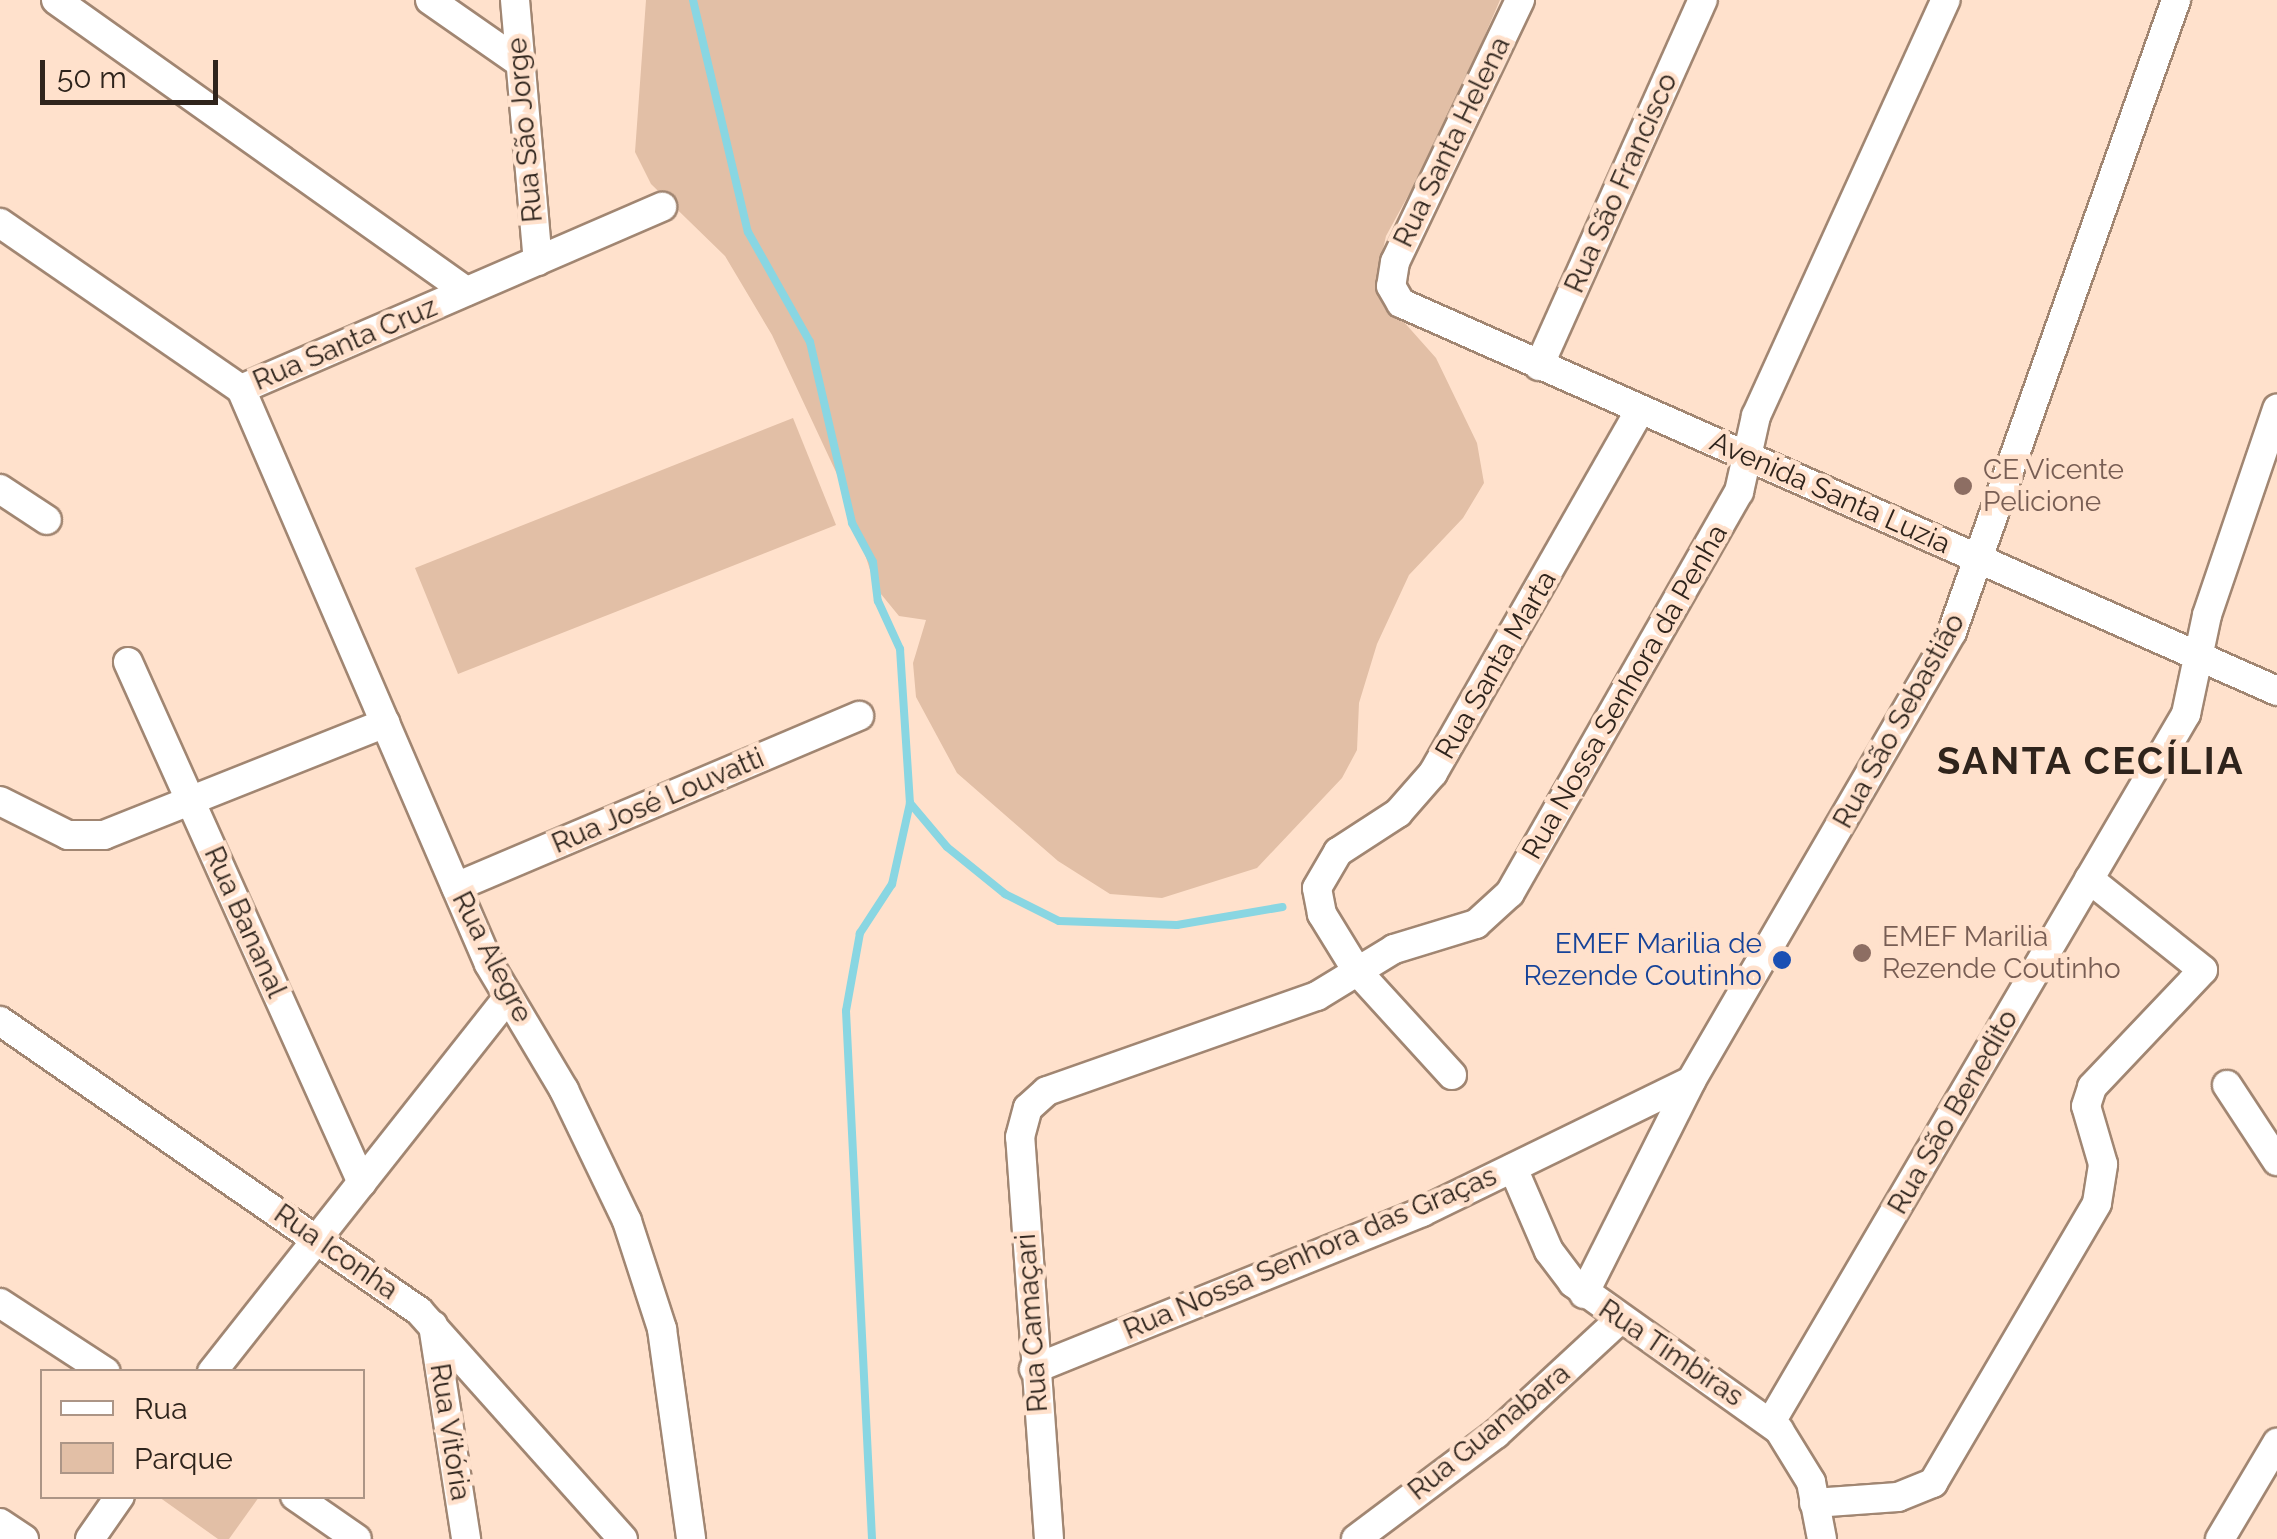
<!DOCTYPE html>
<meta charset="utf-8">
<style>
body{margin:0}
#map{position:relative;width:2277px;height:1539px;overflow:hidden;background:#ffe1cc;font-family:Raleway,sans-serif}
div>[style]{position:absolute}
.green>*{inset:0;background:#e2bfa6}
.stream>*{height:8px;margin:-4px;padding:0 4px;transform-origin:4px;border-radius:4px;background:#89d6e2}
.roads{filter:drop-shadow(2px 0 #a18672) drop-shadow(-2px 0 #a18672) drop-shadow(0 2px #a18672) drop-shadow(0 -2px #a18672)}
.street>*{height:28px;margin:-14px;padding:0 14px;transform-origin:14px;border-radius:14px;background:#fff}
.dots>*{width:28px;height:28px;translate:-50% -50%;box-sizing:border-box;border:5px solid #ffe1cc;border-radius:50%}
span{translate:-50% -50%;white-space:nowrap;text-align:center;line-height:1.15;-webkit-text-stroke:9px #ffe1cc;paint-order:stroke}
.street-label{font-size:28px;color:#2f241c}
.education-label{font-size:28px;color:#785e54}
.left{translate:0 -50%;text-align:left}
.transit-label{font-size:28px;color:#164399}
.right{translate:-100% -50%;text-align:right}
.district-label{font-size:38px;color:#2f241c;font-weight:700;letter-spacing:2.5px}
.legend{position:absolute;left:40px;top:1369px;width:325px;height:130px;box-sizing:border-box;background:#ffe1cc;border:2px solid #ac9586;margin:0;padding:12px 18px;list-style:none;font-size:30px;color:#2f241c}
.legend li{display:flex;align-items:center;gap:20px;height:50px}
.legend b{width:50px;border:2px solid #ac9586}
.scale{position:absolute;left:40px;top:60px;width:178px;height:45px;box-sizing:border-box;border:5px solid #2f241c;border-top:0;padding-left:12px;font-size:30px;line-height:35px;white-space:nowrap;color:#2f241c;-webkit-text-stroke:8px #ffe1cc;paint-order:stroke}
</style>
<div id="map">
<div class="green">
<div style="clip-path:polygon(646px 0,1500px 0,1444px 130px,1386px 236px,1378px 272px,1379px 294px,1436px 358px,1477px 443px,1484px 483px,1463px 518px,1409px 575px,1377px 644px,1359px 703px,1357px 750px,1342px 778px,1257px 868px,1162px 898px,1110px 894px,1058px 861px,957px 773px,916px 697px,913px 663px,926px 620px,899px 616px,876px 588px,843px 487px,772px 335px,725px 256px,651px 184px,635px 152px)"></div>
<div style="clip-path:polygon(793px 418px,836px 525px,458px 674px,415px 568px)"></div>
<div style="clip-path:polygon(159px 1497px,259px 1497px,229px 1539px,218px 1539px)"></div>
</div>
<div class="stream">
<div style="left:693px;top:0;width:238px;rotate:76.7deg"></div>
<div style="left:748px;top:232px;width:126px;rotate:60.6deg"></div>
<div style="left:810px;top:342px;width:186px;rotate:76.9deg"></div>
<div style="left:852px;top:523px;width:44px;rotate:61.7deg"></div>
<div style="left:873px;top:562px;width:39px;rotate:83deg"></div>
<div style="left:878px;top:601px;width:53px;rotate:65.4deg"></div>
<div style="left:900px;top:649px;width:154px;rotate:86.3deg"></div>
<div style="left:910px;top:803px;width:83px;rotate:102.5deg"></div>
<div style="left:892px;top:884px;width:59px;rotate:123.1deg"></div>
<div style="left:860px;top:933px;width:79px;rotate:100.2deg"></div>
<div style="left:846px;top:1011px;width:529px;rotate:87.18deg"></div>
<div style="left:910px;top:803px;width:57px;rotate:49.9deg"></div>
<div style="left:947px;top:847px;width:75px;rotate:39deg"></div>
<div style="left:1005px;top:894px;width:60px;rotate:26.6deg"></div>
<div style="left:1059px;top:921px;width:118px;rotate:1.9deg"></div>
<div style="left:1177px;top:925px;width:107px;rotate:-9.7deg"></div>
</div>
<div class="roads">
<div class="street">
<div style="left:56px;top:0;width:503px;rotate:35.37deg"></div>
<div style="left:430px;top:0;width:105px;rotate:34.9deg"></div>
<div style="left:515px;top:0;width:262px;rotate:85deg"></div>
<div style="left:1520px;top:0;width:290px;rotate:115.5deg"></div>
<div style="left:1395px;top:262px;width:24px;rotate:99deg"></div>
<div style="left:1391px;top:286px;width:20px;rotate:60deg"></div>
<div style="left:1401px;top:303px;width:958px;rotate:23.89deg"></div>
<div style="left:0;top:223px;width:293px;rotate:34.6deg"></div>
<div style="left:1539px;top:366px;width:401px;rotate:-65.9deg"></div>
<div style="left:241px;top:389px;width:626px;rotate:66.67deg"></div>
<div style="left:489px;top:964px;width:147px;rotate:59.2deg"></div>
<div style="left:564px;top:1090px;width:145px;rotate:64.3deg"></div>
<div style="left:627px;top:1221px;width:114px;rotate:72deg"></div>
<div style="left:662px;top:1329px;width:212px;rotate:82.1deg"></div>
<div style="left:241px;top:389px;width:459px;rotate:-23.4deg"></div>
<div style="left:0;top:489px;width:56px;rotate:33.4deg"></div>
<div style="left:128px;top:662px;width:571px;rotate:65.81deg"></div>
<div style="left:0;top:801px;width:76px;rotate:26.6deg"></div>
<div style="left:68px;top:835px;width:36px"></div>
<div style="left:104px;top:835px;width:303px;rotate:-21.7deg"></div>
<div style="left:456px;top:887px;width:438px;rotate:-23deg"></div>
<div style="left:0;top:1021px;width:510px;rotate:34.69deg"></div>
<div style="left:419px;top:1311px;width:306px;rotate:48.2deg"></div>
<div style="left:1452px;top:1075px;width:141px;rotate:-132.4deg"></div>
<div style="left:1357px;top:971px;width:67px;rotate:-121.6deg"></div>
<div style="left:1322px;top:914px;width:26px;rotate:-101deg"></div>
<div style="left:1317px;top:888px;width:42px;rotate:-59.7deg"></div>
<div style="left:1338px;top:852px;width:72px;rotate:-33deg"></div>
<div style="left:1398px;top:813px;width:53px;rotate:-48.8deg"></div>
<div style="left:1433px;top:773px;width:418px;rotate:-60.3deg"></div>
<div style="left:2227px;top:1085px;width:91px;rotate:56.7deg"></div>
<div style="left:1513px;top:1168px;width:90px;rotate:66.6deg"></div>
<div style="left:1549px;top:1251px;width:40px;rotate:53deg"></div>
<div style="left:1573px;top:1283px;width:253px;rotate:35.5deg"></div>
<div style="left:1779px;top:1430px;width:61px;rotate:58.4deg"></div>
<div style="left:1811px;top:1482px;width:58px;rotate:79.1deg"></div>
<div style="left:1584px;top:1294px;width:238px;rotate:-63.3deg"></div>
<div style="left:1691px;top:1081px;width:519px;rotate:-59.83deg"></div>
<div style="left:1952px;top:632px;width:671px;rotate:-70.48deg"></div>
<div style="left:0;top:1303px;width:126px;rotate:33.1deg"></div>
<div style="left:433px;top:1325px;width:217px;rotate:81.2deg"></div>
<div style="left:1034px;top:1369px;width:419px;rotate:-22deg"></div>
<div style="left:1422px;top:1212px;width:299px;rotate:-26deg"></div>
<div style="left:212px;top:1372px;width:476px;rotate:-51.7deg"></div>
<div style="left:1771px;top:1422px;width:821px;rotate:-59.62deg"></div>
<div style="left:2186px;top:714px;width:101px;rotate:-78deg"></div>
<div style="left:2207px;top:615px;width:218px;rotate:-71.2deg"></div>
<div style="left:295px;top:1496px;width:75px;rotate:34.7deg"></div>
<div style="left:1814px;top:1503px;width:84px;rotate:-4.1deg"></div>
<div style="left:1898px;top:1497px;width:38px;rotate:-22deg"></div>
<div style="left:1933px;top:1483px;width:324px;rotate:-59.6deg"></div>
<div style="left:2097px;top:1203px;width:39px;rotate:-81deg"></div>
<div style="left:2103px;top:1164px;width:60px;rotate:-106.3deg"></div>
<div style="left:2086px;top:1106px;width:20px;rotate:-72deg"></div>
<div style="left:2092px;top:1087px;width:161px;rotate:-46.5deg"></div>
<div style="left:2203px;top:970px;width:146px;rotate:-141.4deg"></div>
<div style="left:0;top:1523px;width:29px;rotate:34deg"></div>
<div style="left:90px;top:1539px;width:52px;rotate:-55.1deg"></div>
<div style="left:1049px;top:1539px;width:403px;rotate:-94.1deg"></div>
<div style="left:1020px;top:1137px;width:30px;rotate:-75deg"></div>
<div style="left:1028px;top:1108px;width:25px;rotate:-42deg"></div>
<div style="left:1047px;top:1091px;width:286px;rotate:-19.4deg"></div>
<div style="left:1317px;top:996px;width:90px;rotate:-31.4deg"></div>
<div style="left:1394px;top:949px;width:86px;rotate:-17deg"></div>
<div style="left:1476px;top:924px;width:46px;rotate:-42.4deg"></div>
<div style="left:1510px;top:893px;width:462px;rotate:-60.3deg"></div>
<div style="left:1739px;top:492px;width:78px;rotate:-77.4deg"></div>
<div style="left:1756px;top:416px;width:457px;rotate:-65.5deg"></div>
<div style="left:1356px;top:1539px;width:175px;rotate:-36.9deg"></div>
<div style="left:1496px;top:1434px;width:166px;rotate:-42.8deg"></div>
<div style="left:2220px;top:1539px;width:112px;rotate:-59.3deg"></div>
</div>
</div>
<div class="dots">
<div style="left:1963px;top:486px;background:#8d6e63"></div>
<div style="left:1862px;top:953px;background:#8d6e63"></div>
<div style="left:1782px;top:960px;background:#1a4fb4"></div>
</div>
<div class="street-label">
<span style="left:525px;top:130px;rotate:-95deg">Rua São Jorge</span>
<span style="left:1452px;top:142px;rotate:-64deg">Rua Santa Helena</span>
<span style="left:1621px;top:183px;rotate:-66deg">Rua São Francisco</span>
<span style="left:345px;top:344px;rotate:-23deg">Rua Santa Cruz</span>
<span style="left:1830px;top:493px;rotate:24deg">Avenida Santa Luzia</span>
<span style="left:1496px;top:665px;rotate:-60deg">Rua Santa Marta</span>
<span style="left:1625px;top:692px;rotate:-60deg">Rua Nossa Senhora da Penha</span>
<span style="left:1899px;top:721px;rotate:-61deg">Rua São Sebastião</span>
<span style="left:658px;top:801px;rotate:-23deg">Rua José Louvatti</span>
<span style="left:245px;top:922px;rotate:66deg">Rua Bananal</span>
<span style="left:492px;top:957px;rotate:63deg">Rua Alegre</span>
<span style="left:1953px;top:1112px;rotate:-60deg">Rua São Benedito</span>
<span style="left:336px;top:1252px;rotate:35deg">Rua Iconha</span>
<span style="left:1310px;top:1253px;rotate:-23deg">Rua Nossa Senhora das Graças</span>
<span style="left:1032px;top:1323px;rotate:-94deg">Rua Camaçari</span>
<span style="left:1671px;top:1353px;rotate:34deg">Rua Timbiras</span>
<span style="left:450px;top:1432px;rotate:81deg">Rua Vitória</span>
<span style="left:1489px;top:1432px;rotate:-39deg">Rua Guanabara</span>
</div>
<div class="education-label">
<span class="left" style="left:1983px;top:486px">CE Vicente<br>Pelicione</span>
<span class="left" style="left:1882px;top:953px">EMEF Marilia<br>Rezende Coutinho</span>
</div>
<div class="transit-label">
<span class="right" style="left:1762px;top:960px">EMEF Marilia de<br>Rezende Coutinho</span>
</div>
<div class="district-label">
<span style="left:2091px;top:761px">SANTA CECÍLIA</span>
</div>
<ul class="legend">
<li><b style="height:12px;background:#fff"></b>Rua</li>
<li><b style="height:28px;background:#e2bfa6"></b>Parque</li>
</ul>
<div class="scale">50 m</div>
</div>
